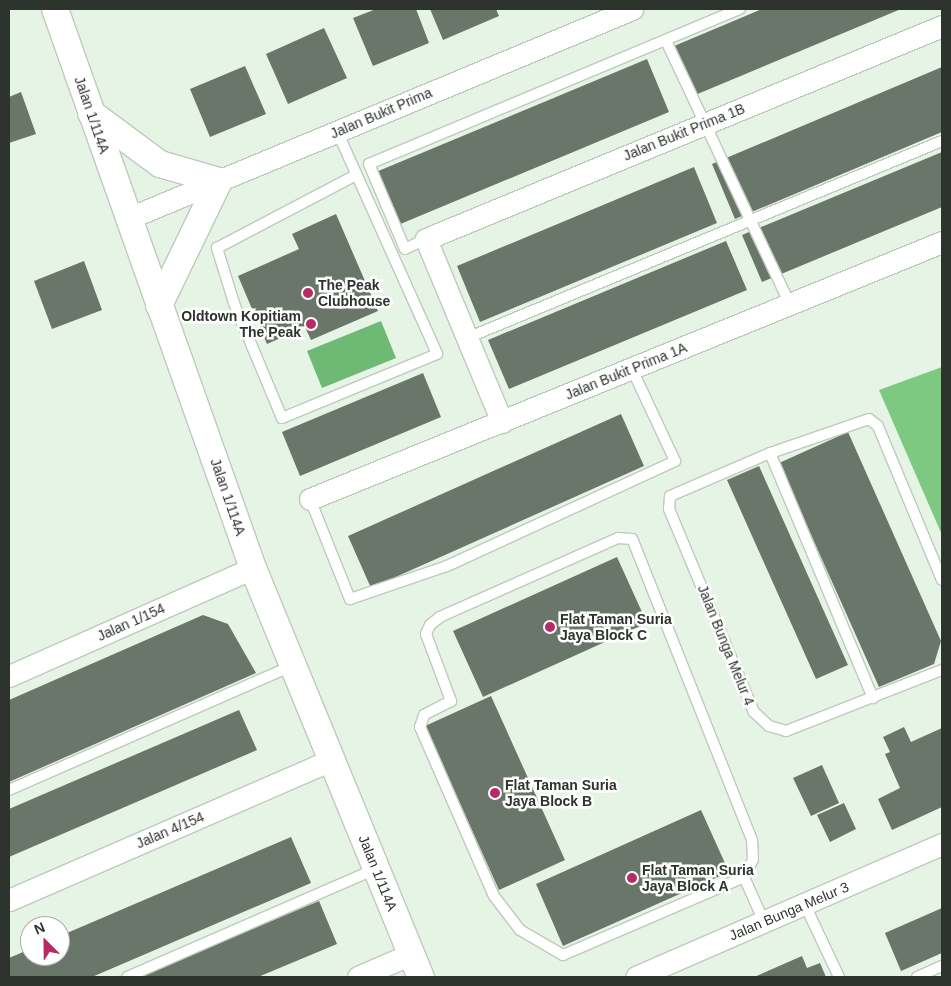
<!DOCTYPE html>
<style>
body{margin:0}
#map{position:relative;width:951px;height:986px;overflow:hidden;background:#e6f4e6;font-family:Arial,sans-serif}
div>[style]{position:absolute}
.forest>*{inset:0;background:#7ec982}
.water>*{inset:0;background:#6eb973}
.building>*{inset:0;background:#6b766b}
.roads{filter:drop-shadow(1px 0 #bdcabd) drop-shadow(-1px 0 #bdcabd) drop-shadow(0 1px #bdcabd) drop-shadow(0 -1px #bdcabd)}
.service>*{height:10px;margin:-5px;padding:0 5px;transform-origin:5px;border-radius:5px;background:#fff}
.minor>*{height:21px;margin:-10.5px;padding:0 10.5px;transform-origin:10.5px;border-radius:10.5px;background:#fff}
.tertiary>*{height:26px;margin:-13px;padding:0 13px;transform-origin:13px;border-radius:13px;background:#fff}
.dots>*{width:14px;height:14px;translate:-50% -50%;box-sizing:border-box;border:2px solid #fff;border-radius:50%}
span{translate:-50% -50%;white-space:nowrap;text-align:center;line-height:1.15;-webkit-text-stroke:5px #fff;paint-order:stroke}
.street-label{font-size:14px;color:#2d332d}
.poi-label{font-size:14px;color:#2d332d;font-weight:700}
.left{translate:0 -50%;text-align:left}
.right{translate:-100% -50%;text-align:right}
.frame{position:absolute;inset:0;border:10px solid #2d332d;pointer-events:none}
.north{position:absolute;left:20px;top:916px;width:50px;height:50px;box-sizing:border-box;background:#fff;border:1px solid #abadab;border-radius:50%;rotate:337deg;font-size:14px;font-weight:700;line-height:20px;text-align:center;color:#2d332d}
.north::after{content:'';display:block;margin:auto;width:18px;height:22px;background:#b62b66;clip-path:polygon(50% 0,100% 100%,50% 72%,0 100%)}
</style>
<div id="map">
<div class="forest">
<div style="clip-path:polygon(942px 367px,942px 535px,879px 390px)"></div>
</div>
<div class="water">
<div style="clip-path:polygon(381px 321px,396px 358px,322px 388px,307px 351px)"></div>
</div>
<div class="building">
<div style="clip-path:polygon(376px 9px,416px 9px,429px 43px,373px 66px,353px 18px)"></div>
<div style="clip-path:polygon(430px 9px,496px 9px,499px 16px,443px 40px)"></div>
<div style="clip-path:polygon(762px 9px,901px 9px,688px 98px,667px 49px)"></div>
<div style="clip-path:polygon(324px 28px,347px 78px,288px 104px,266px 54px)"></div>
<div style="clip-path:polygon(647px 59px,669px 112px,398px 225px,376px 172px)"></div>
<div style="clip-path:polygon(245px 66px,266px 114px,210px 137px,190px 89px)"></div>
<div style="clip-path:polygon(942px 67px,942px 132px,735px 219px,712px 164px)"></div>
<div style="clip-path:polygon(21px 92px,36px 134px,9px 143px,9px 97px)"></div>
<div style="clip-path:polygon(942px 152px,942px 207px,762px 282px,742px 235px)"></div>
<div style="clip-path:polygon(694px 167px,717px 223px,480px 322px,457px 266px)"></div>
<div style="clip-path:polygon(336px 214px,378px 311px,311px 340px,305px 327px,267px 344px,238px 276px,299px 249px,292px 234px)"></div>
<div style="clip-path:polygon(726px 241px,747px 290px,509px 389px,488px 340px)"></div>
<div style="clip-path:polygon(84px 261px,102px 310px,52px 329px,34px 281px)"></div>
<div style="clip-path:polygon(423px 373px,441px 417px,300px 476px,282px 432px)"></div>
<div style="clip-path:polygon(621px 414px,644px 466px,371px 588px,348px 536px)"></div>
<div style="clip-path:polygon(848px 432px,941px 641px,934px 664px,879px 687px,779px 463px)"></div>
<div style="clip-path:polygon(759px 466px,848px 665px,816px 679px,727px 480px)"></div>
<div style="clip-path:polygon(617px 557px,647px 623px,483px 697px,453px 631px)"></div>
<div style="clip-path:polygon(203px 615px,228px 624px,256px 673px,9px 782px,9px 700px)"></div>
<div style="clip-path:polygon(491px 696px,565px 860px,499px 890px,425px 726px)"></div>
<div style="clip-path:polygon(239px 710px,257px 750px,9px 857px,9px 809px)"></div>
<div style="clip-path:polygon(904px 727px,911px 742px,942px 728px,942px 807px,892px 830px,878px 799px,900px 788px,885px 754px,890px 752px,883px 737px)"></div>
<div style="clip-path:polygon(822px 765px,839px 803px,811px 816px,793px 778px)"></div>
<div style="clip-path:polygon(844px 803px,856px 829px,830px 842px,817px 815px)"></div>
<div style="clip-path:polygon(701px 810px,729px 872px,563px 946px,536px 884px)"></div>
<div style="clip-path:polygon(291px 837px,311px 883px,92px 977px,9px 977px,9px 958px,30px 949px,30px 956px,60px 956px,60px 936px)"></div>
<div style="clip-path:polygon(319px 901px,337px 944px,258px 977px,138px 977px)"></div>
<div style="clip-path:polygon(942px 908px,942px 953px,901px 971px,885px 933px)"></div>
<div style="clip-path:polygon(802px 956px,807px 968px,820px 963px,826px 977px,754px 977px)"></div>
</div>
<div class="roads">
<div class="service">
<div style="left:667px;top:43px;width:289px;rotate:64.8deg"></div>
<div style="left:337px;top:131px;width:244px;rotate:65.8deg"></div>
<div style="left:437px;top:354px;width:168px;rotate:157.6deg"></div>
<div style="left:282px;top:418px;width:125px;rotate:-112.7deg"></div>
<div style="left:234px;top:303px;width:58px;rotate:-107.2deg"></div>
<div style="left:217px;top:248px;width:157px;rotate:-27.7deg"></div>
<div style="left:426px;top:239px;width:23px;rotate:155deg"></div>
<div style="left:405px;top:249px;width:92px;rotate:-113deg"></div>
<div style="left:369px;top:164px;width:402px;rotate:-22.7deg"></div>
<div style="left:467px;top:338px;width:514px;rotate:-22.53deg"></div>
<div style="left:770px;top:453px;width:266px;rotate:67.2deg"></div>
<div style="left:310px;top:499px;width:108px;rotate:68.2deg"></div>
<div style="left:350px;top:599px;width:102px;rotate:-18.8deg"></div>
<div style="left:447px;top:566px;width:251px;rotate:-24.7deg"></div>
<div style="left:675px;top:461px;width:102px;rotate:-115.1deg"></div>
<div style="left:942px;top:580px;width:167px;rotate:-112.6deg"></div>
<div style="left:878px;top:426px;width:11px;rotate:-142deg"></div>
<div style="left:869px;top:419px;width:105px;rotate:161deg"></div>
<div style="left:770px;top:453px;width:109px;rotate:156.7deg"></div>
<div style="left:670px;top:496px;width:13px;rotate:94deg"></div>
<div style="left:669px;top:509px;width:220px;rotate:67.3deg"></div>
<div style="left:754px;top:712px;width:21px;rotate:43deg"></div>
<div style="left:769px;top:726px;width:18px;rotate:16deg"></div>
<div style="left:786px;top:731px;width:168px;rotate:-21.4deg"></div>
<div style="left:9px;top:790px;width:309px;rotate:-23.7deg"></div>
<div style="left:744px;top:877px;width:20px;rotate:-63deg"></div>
<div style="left:753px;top:859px;width:19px;rotate:-93deg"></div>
<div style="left:752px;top:840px;width:324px;rotate:-111.7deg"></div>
<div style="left:632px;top:539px;width:14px;rotate:-176deg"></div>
<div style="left:618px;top:538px;width:195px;rotate:156.1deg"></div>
<div style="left:440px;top:617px;width:13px;rotate:141deg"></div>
<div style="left:430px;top:625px;width:10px;rotate:114deg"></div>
<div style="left:426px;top:634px;width:72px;rotate:69.5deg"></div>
<div style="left:451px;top:701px;width:30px;rotate:153deg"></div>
<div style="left:424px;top:715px;width:13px;rotate:108deg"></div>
<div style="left:420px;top:727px;width:184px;rotate:66.4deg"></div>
<div style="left:494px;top:896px;width:43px;rotate:52.6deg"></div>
<div style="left:520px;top:930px;width:50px;rotate:30.2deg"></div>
<div style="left:563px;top:955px;width:197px;rotate:-23.3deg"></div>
<div style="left:744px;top:877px;width:49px;rotate:66deg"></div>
<div style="left:805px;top:905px;width:80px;rotate:64.7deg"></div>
<div style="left:127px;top:977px;width:270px;rotate:-23.5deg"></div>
<div style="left:917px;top:977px;width:27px;rotate:-24deg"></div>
</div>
<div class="minor">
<div style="left:129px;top:218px;width:545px;rotate:-22.56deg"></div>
<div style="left:502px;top:422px;width:198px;rotate:-112.6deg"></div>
<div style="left:426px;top:239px;width:558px;rotate:-22.43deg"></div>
<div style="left:310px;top:499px;width:682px;rotate:-22.13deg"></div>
<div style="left:9px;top:676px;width:267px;rotate:-23.9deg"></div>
<div style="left:9px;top:900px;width:351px;rotate:-23.5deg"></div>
<div style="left:358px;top:977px;width:58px;rotate:-23.5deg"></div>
<div style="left:636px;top:977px;width:334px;rotate:-23.5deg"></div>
</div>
<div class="tertiary">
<div style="left:55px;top:9px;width:593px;rotate:70.5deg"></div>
<div style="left:253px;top:568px;width:442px;rotate:67.7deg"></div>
<div style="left:91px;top:113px;width:86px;rotate:36.5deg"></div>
<div style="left:160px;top:164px;width:61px;rotate:16.1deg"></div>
<div style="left:219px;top:181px;width:138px;rotate:115.8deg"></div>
</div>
</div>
<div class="dots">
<div style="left:308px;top:293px;background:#b62b66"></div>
<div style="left:311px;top:324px;background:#b62b66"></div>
<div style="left:550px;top:627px;background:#b62b66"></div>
<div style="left:495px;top:793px;background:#b62b66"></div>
<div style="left:632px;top:878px;background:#b62b66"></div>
</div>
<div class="street-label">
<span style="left:381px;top:113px;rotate:-23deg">Jalan Bukit Prima</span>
<span style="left:92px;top:115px;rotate:71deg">Jalan 1/114A</span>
<span style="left:684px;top:132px;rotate:-22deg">Jalan Bukit Prima 1B</span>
<span style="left:626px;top:371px;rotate:-22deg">Jalan Bukit Prima 1A</span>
<span style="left:228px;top:497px;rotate:71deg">Jalan 1/114A</span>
<span style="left:131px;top:622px;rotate:-24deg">Jalan 1/154</span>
<span style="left:726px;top:645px;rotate:68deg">Jalan Bunga Melur 4</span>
<span style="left:170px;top:830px;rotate:-23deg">Jalan 4/154</span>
<span style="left:378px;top:873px;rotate:68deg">Jalan 1/114A</span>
<span style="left:789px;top:911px;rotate:-23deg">Jalan Bunga Melur 3</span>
</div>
<div class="poi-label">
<span class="left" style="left:318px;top:293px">The Peak<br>Clubhouse</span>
<span class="right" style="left:301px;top:324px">Oldtown Kopitiam<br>The Peak</span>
<span class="left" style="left:560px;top:627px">Flat Taman Suria<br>Jaya Block C</span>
<span class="left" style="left:505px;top:793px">Flat Taman Suria<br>Jaya Block B</span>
<span class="left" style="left:642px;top:878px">Flat Taman Suria<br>Jaya Block A</span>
</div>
<div class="frame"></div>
<div class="north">N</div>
</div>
